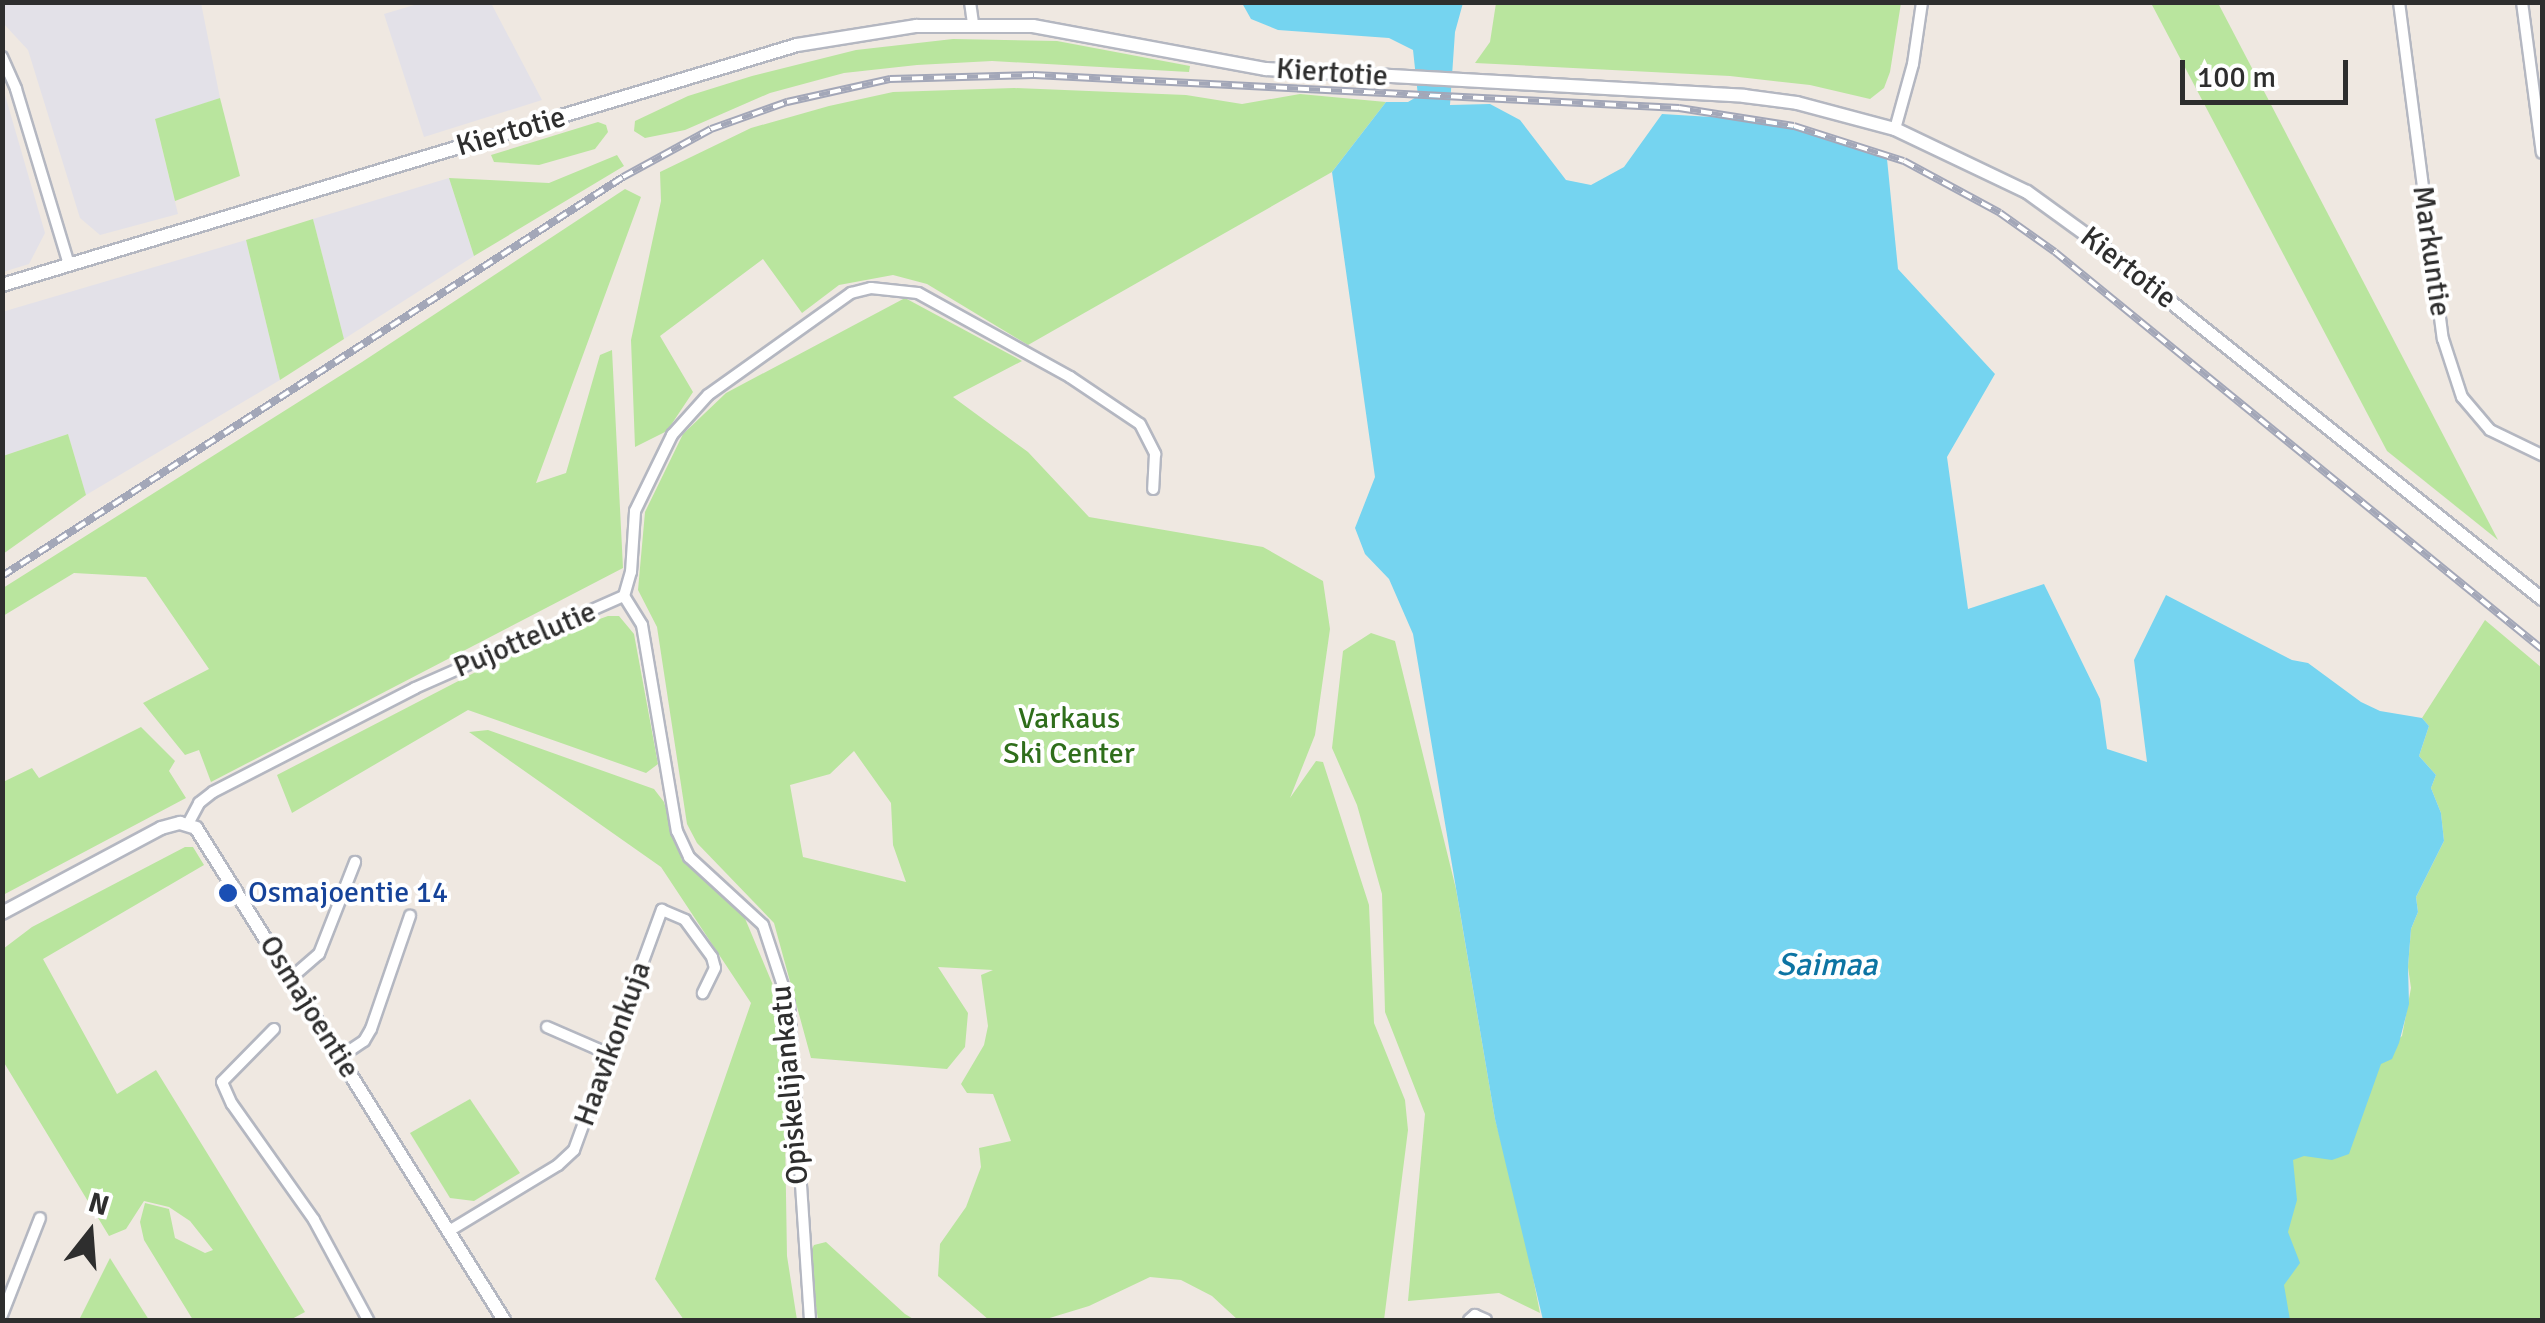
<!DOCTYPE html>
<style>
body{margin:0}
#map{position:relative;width:2545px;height:1323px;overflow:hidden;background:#efe8e1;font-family:Signika,sans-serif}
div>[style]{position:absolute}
.industrial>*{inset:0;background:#e3e1e8}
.green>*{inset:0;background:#b9e59e}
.water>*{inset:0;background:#75d4f0}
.roads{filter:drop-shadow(2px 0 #b4b7c1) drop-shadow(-2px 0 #b4b7c1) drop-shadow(0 2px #b4b7c1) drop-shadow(0 -2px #b4b7c1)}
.minor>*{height:10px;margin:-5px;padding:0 5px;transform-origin:5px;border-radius:5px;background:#fff}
.tertiary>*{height:12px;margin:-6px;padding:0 6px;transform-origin:6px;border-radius:6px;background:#fff}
.rail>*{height:8px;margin-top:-4px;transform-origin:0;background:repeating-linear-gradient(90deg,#fff 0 11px,#a3a7b8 0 22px);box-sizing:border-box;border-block:2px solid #a3a7b8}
.dots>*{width:28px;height:28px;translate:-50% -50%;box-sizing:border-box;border:5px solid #fff;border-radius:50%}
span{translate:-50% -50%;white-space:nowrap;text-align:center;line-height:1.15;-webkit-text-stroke:8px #fff;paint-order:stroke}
.street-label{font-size:30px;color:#2e2e2e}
.park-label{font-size:30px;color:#2f6e1b}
.transit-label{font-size:30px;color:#164399}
.left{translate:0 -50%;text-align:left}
.water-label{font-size:32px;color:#0d74a3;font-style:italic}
.frame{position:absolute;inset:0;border:5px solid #2e2e2e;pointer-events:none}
.north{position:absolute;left:40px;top:1183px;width:100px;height:100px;-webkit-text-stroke:8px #fff;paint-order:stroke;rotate:17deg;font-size:28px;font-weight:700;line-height:40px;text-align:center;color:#2e2e2e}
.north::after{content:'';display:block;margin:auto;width:35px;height:45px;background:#2e2e2e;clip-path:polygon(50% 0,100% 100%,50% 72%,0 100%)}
.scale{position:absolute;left:2180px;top:60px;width:168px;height:45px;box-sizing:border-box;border:5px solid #2e2e2e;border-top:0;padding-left:12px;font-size:30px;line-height:35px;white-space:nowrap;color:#2e2e2e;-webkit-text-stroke:8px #fff;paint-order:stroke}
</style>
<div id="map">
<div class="industrial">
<div style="clip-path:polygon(3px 3px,201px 3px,220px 98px,155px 120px,178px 214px,100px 235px,80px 218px,28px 50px,3px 23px)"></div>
<div style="clip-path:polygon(421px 3px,491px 3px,542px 100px,424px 137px,384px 14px)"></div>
<div style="clip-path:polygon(3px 88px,45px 233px,29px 264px,3px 272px)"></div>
<div style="clip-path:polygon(449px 178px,474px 256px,344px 339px,313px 219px)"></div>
<div style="clip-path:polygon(246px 240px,280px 380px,86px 495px,68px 434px,3px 456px,2px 312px)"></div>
</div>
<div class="green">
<div style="clip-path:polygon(1496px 3px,1496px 2px,1901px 3px,1890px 72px,1884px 88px,1870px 99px,1810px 85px,1730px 76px,1475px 63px,1490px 42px)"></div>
<div style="clip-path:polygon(2151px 3px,2218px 3px,2498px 540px,2387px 451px)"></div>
<div style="clip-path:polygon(953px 39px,1057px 41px,1190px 66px,1189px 72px,992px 61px,917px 65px,844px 73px,770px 93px,685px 130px,645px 138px,634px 131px,635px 121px,688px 96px,752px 76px,856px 50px)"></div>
<div style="clip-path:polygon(1014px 88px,1186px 95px,1242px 104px,1300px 94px,1386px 102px,1332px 172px,1028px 345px,927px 284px,893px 275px,839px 285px,802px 313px,763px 259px,660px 336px,693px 392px,667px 431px,635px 447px,631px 340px,661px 201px,660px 172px,751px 128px,829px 106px,893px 92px)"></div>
<div style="clip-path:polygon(220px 98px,240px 176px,175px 201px,155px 119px)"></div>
<div style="clip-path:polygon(598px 122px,606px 125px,608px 132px,595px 149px,539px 165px,494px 162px,491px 155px)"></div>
<div style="clip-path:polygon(617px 155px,624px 166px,474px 256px,449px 178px,549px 183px)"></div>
<div style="clip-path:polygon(625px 189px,641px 197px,536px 483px,566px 473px,600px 355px,612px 350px,623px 568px,211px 782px,199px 750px,185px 755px,143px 703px,209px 669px,146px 577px,74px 573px,3px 616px,3px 588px,362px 362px)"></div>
<div style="clip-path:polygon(313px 219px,344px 339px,280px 380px,246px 240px)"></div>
<div style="clip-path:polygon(evenodd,905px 298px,1022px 361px,953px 397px,1028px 452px,1089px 517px,1263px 547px,1323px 581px,1330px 629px,1315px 735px,1290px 798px,1316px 761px,1323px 762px,1369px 905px,1374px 1023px,1405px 1100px,1408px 1130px,1384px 1320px,1238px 1320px,1212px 1296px,1181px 1280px,1150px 1277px,1089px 1306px,1043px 1320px,989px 1320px,938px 1276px,940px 1244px,966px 1207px,981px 1167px,979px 1148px,1011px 1141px,993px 1094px,967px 1093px,961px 1084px,984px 1045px,988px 1026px,981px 975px,993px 970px,938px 967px,968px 1013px,965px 1047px,947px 1069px,811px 1058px,774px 923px,697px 843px,687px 824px,657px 627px,638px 590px,645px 512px,683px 434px,726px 393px,905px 298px,854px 751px,891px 803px,893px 845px,906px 882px,803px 857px,790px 785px,830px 774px,854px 751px)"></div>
<div style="clip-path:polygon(68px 434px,86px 495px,3px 554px,3px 456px)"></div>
<div style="clip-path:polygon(608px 616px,619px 616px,634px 634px,658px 764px,646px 773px,468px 710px,292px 813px,277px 775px,530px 644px)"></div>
<div style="clip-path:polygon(2485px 620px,2542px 668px,2542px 1320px,2254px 1320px,2259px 1172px,2342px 1085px,2402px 1036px,2411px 988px,2408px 967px,2411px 929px,2418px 912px,2416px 897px,2444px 841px,2441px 813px,2431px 788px,2436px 775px,2419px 756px,2429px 726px,2422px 718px)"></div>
<div style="clip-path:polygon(1371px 633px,1395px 641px,1456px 889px,1495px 1119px,1520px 1210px,1540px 1313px,1499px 1293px,1408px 1301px,1425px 1114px,1385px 1012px,1382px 894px,1357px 805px,1332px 748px,1343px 651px)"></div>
<div style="clip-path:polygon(141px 727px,175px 761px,169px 771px,186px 798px,3px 895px,3px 782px,32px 768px,39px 778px)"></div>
<div style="clip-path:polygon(488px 730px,654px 789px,664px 802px,682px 860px,744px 916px,783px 1009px,787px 1256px,797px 1320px,684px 1320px,655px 1279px,751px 1003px,661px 867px,469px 732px)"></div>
<div style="clip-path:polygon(185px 847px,193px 847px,204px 865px,43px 959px,117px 1094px,156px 1070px,305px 1312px,290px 1320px,193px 1320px,144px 1240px,140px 1222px,145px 1203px,169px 1209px,175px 1238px,205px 1253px,213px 1250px,190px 1221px,169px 1207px,144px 1201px,126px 1229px,109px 1236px,3px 1061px,3px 949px,32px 927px)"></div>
<div style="clip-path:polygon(470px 1099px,520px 1173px,474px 1201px,450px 1198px,410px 1133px)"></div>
<div style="clip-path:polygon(826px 1242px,905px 1314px,915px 1320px,818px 1320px,809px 1255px,814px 1245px)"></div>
<div style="clip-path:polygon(110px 1258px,149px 1320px,79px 1320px)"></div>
</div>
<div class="water">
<div style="clip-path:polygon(1242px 3px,1463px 3px,1455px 32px,1450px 105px,1490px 104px,1520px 120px,1566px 180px,1591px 185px,1624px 167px,1662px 114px,1777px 121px,1887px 159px,1898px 269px,1995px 374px,1947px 457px,1968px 609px,2044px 584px,2100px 699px,2107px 749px,2147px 762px,2134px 660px,2166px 595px,2292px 660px,2308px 663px,2361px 702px,2380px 711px,2422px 718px,2429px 726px,2419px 756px,2436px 775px,2431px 788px,2441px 813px,2444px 841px,2416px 897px,2418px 912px,2411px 929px,2408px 967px,2409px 1004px,2399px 1043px,2392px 1059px,2381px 1064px,2349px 1154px,2332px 1160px,2304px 1156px,2293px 1160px,2297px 1200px,2288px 1232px,2300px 1263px,2284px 1285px,2290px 1320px,1543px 1320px,1495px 1119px,1413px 634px,1389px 579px,1365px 554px,1355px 528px,1375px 477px,1332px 172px,1386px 102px,1408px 102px,1418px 96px,1413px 50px,1389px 38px,1278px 30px,1251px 19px)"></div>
</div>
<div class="roads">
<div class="minor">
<div style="left:970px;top:2px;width:21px;rotate:82deg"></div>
<div style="left:2399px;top:2px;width:340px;rotate:82.6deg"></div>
<div style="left:2443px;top:339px;width:61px;rotate:71.9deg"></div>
<div style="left:2462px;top:397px;width:43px;rotate:49.7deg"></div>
<div style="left:2490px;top:430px;width:58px;rotate:25.7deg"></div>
<div style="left:2522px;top:2px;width:152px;rotate:82.5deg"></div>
<div style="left:2px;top:57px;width:35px;rotate:66deg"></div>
<div style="left:16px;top:89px;width:184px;rotate:73.2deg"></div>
<div style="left:1895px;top:129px;width:67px;rotate:-74.5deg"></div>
<div style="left:1913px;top:64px;width:63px;rotate:-81.7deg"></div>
<div style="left:624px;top:596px;width:34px;rotate:58deg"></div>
<div style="left:642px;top:625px;width:209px;rotate:80.4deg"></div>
<div style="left:677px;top:831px;width:29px;rotate:65deg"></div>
<div style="left:689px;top:857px;width:100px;rotate:42.6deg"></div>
<div style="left:763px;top:925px;width:83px;rotate:71.8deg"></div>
<div style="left:789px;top:1004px;width:317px;rotate:86.2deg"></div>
<div style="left:188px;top:824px;width:24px;rotate:-62deg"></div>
<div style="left:199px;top:803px;width:18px;rotate:-38deg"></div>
<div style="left:213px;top:792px;width:227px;rotate:-27.2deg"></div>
<div style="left:415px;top:688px;width:228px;rotate:-23.8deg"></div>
<div style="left:624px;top:596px;width:25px;rotate:-74deg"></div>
<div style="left:631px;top:572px;width:61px;rotate:-86.2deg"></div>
<div style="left:635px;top:511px;width:85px;rotate:-64deg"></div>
<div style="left:672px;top:435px;width:54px;rotate:-48deg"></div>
<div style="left:708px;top:395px;width:176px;rotate:-35.5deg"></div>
<div style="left:851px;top:293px;width:21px;rotate:-14deg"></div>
<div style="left:871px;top:288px;width:47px;rotate:6.1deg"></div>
<div style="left:918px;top:293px;width:174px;rotate:28.9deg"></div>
<div style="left:1070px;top:377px;width:84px;rotate:33.9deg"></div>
<div style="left:1140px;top:424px;width:34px;rotate:63deg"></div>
<div style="left:1155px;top:454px;width:35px;rotate:93deg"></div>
<div style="left:291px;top:978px;width:37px;rotate:-41deg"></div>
<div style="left:319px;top:954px;width:99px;rotate:-68.6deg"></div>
<div style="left:547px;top:1027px;width:68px;rotate:23.5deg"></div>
<div style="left:274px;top:1029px;width:74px;rotate:134.5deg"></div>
<div style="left:222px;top:1082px;width:24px;rotate:66deg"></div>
<div style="left:232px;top:1104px;width:142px;rotate:54.7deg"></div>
<div style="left:314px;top:1220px;width:114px;rotate:61.6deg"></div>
<div style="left:340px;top:1057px;width:29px;rotate:-34deg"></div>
<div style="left:364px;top:1041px;width:14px;rotate:-60deg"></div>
<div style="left:371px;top:1029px;width:120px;rotate:-71deg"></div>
<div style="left:449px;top:1231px;width:127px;rotate:-31.2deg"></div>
<div style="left:558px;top:1165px;width:22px;rotate:-43deg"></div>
<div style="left:574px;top:1150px;width:256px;rotate:-69.9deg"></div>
<div style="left:662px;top:910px;width:25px;rotate:23deg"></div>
<div style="left:685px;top:920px;width:46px;rotate:53.9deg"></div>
<div style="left:712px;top:957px;width:11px;rotate:75deg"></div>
<div style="left:715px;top:968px;width:28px;rotate:116deg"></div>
<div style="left:2px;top:1315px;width:104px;rotate:-68.6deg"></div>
<div style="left:1469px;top:1320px;width:8px;rotate:-40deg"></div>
<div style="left:1475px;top:1315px;width:12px;rotate:24deg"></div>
</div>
<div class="tertiary">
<div style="left:2px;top:285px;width:830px;rotate:-16.8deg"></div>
<div style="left:797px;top:45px;width:121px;rotate:-9.1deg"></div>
<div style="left:916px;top:26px;width:117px"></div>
<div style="left:1033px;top:26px;width:237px;rotate:10.5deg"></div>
<div style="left:1266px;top:69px;width:479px;rotate:3.2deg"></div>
<div style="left:1744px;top:96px;width:53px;rotate:7.5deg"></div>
<div style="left:1797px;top:103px;width:101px;rotate:14.9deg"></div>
<div style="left:1895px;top:129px;width:146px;rotate:25.5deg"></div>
<div style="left:2027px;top:192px;width:80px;rotate:35.9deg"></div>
<div style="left:2092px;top:239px;width:576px;rotate:38.66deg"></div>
<div style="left:2px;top:913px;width:180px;rotate:-28.1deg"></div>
<div style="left:161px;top:828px;width:20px;rotate:-15deg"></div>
<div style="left:180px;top:823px;width:17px;rotate:17deg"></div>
<div style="left:196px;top:828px;width:580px;rotate:57.95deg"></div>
</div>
</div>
<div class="rail">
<div style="left:2px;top:576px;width:738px;rotate:-32.72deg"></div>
<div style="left:623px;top:177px;width:100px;rotate:-28.6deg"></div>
<div style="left:711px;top:129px;width:81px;rotate:-19.6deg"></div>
<div style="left:787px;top:102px;width:106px;rotate:-12.6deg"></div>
<div style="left:890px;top:79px;width:144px;rotate:-1.6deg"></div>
<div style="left:1034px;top:75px;width:646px;rotate:2.93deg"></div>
<div style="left:1679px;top:108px;width:116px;rotate:8.9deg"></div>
<div style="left:1794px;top:126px;width:115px;rotate:17.7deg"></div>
<div style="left:1904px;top:161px;width:109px;rotate:28.4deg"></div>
<div style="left:2000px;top:213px;width:67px;rotate:35.3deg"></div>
<div style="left:2055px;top:252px;width:628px;rotate:39.19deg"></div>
</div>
<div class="dots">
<div style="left:228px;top:893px;background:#1a4fb4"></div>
</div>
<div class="street-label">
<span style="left:1332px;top:73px;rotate:4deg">Kiertotie</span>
<span style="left:511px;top:132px;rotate:-16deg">Kiertotie</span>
<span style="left:2431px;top:251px;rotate:82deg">Markuntie</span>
<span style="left:2128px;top:268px;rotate:38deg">Kiertotie</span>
<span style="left:525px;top:640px;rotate:-23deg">Pujottelutie</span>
<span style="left:309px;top:1007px;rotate:58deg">Osmajoentie</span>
<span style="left:613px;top:1044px;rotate:-70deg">Haavikonkuja</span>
<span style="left:790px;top:1085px;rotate:-95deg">Opiskelijankatu</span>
</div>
<div class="park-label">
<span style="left:1069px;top:736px">Varkaus<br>Ski Center</span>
</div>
<div class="transit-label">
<span class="left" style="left:248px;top:893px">Osmajoentie 14</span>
</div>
<div class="water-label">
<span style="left:1827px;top:965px">Saimaa</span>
</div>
<div class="frame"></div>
<div class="north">N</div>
<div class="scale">100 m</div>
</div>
